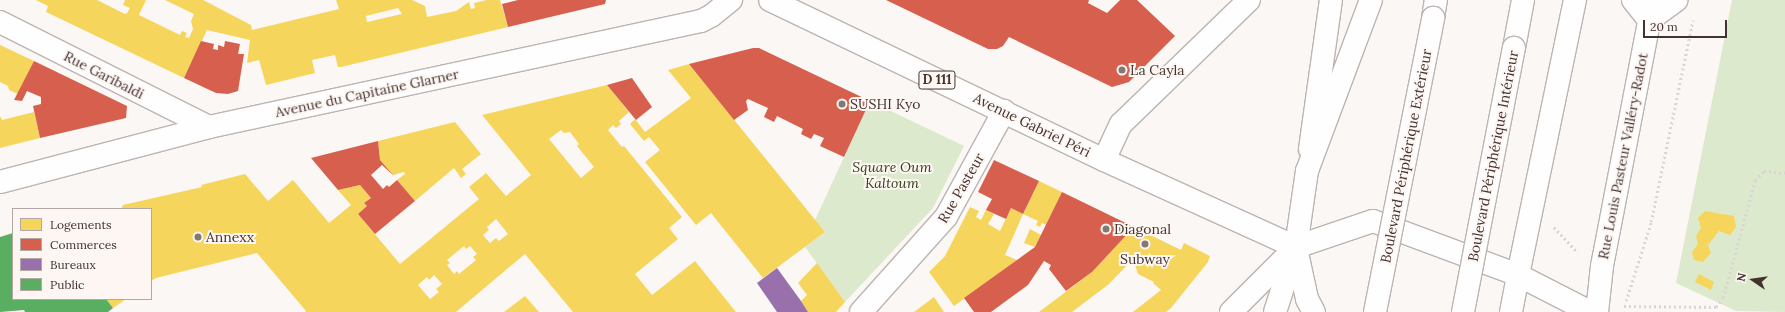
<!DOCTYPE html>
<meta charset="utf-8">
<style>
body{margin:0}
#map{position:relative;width:1785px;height:312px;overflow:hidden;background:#fbf7f5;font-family:Lora,serif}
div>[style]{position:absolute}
.green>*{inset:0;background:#dde9cd}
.homes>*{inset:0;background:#f6d55c}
.shops>*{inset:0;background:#d6604d}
.offices>*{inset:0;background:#9970ab}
.public>*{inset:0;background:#5aae61}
.path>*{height:2.5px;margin-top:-1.25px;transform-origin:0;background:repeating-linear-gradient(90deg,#d8d5d4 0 2px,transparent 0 5px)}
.roads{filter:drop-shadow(1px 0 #bdb4b1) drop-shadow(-1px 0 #bdb4b1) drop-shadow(0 1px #bdb4b1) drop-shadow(0 -1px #bdb4b1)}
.minor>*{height:22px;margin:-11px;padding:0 11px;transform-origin:11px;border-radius:11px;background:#fefefe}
.major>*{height:22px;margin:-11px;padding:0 11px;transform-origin:11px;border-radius:11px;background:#fefefe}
.highway>*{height:22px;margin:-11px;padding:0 11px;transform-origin:11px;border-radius:11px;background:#fefefe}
.bridges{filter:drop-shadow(1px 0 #bdb4b1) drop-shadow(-1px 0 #bdb4b1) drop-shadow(0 1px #bdb4b1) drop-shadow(0 -1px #bdb4b1)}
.highway-bridge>*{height:22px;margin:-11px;padding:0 11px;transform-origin:11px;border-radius:11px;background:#fefefe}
.dots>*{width:11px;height:11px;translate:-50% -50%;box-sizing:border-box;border:2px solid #fdf6f3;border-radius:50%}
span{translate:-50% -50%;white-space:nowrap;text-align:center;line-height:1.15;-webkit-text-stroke:4px #fdf6f3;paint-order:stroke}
.shield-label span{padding:1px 3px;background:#fdf6f3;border:1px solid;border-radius:3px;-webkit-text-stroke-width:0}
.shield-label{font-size:13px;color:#42332e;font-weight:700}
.poi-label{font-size:14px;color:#42332e}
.left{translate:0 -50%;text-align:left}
.street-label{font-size:14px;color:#42332e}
.park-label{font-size:14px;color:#314515;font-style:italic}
.legend{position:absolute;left:12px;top:208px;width:140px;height:92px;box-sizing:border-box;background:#fdf6f3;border:1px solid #b2a8a4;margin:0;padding:5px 7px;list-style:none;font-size:12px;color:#42332e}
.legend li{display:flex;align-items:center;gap:8px;height:20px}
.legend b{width:20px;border:1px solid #b2a8a4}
.north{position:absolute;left:1733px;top:260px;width:40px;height:40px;-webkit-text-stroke:3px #fdf6f3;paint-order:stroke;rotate:283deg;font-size:11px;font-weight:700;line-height:16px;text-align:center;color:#42332e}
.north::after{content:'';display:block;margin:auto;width:14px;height:18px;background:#42332e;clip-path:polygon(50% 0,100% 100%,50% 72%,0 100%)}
.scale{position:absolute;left:1643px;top:20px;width:84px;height:18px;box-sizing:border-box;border:2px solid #42332e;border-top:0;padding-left:5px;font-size:12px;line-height:14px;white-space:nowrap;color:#42332e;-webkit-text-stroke:3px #fdf6f3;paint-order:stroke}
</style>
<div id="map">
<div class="green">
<div style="clip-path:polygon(1732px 0,1785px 0,1785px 312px,1736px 311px,1676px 283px)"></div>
<div style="clip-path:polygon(870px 101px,964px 146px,933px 208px,845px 302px,805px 247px,825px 232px,815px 220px)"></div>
</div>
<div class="homes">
<div style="clip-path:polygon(evenodd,36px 0,97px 0,125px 14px,127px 13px,130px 8px,123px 5px,125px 0,146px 0,139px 15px,180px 35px,182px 31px,187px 33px,185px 37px,189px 38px,193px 29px,191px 21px,194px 14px,165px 0,203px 0,251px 25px,252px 30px,339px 9px,336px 0,412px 0,425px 6px,427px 17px,456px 11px,469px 2px,471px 9px,475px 8px,474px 3px,487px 0,500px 0,508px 27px,341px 67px,338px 67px,335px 55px,312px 60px,315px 73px,266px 85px,259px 60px,247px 63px,250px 40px,207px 30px,184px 78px,46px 12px,48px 6px,36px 0,398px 8px,402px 14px,367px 22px,366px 16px,398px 8px)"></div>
<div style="clip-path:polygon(0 45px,34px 61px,18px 94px,9px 90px,8px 86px,0 82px)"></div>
<div style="clip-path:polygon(689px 64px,825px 232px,763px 278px,711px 213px,696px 225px,645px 162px,660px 150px,649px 137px,644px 141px,630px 124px,635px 119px,645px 132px,691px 98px,668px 70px)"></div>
<div style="clip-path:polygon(evenodd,607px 85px,629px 112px,619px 121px,621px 124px,616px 128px,613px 125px,608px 130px,622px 147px,624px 146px,682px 217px,669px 228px,678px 239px,635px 274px,652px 295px,695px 261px,736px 312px,573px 312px,525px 254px,456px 312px,305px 312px,306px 311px,257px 253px,156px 278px,151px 281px,151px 209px,121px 209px,123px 205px,202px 187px,201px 185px,245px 174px,268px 201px,293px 180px,329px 223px,351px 205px,338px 190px,360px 185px,371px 198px,364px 203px,367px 206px,358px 214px,400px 264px,479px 199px,469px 187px,486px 173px,506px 196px,531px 175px,482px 115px,607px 85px,561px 130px,564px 133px,570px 132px,579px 144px,577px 146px,594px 167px,581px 178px,549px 139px,561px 130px,607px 85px,496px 219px,508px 234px,499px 241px,496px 238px,490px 243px,483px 235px,489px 230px,487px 227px,496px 219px,607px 85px,464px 246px,466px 249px,470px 246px,477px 254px,473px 257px,476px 260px,459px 274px,457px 271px,454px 274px,447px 265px,450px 263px,447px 260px,464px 246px,607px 85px,434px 275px,442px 284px,436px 289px,439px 292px,430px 299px,418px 285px,427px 277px,429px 280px,434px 275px)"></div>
<div style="clip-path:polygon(34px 112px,40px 138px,0 148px,0 116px,2px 120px)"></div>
<div style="clip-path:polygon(455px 122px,481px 154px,462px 169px,466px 174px,461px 178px,454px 168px,415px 201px,397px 180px,405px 174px,404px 172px,393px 175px,380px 160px,378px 141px)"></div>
<div style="clip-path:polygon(1039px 181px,1062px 192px,1046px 225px,1042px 223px,1040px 227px,1036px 225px,1038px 221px,1023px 214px)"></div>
<div style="clip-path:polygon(970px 207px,979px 211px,976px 217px,981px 220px,986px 210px,994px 214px,988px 224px,1000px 231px,1011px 208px,1023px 214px,1005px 255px,1017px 260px,954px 306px,929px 272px,945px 256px)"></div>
<div style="clip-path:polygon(1705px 211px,1734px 216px,1736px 227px,1730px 235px,1719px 231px,1708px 245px,1711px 253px,1703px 262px,1694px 260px,1692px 252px,1698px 244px,1696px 236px,1701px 228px,1698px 218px)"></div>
<div style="clip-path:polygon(1134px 227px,1181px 250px,1184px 243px,1210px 256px,1208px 262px,1171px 308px,1166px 312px,1133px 312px,1161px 290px,1153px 283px,1154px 282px,1138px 274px,1135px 265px,1130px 262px,1109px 284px,1072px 312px,1039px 312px,1092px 272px)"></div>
<div style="clip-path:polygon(1030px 229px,1041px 235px,1035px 247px,1024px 243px)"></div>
<div style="clip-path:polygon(817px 263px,845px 302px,836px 312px,808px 312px,801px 301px,807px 295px,798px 283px)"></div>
<div style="clip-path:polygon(1699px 274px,1714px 282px,1711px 290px,1695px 282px)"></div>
<div style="clip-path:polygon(525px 296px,539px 312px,504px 312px)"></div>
<div style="clip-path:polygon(934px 297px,944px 312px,914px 312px)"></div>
<div style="clip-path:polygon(106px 299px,126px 299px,113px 308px)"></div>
</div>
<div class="shops">
<div style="clip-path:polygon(518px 0,606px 0,605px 4px,508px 27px,502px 4px)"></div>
<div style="clip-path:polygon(886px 0,1089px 0,1088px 3px,1107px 13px,1120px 0,1137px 0,1175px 36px,1129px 82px,1112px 87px,1009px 37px,1003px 46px,997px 49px,988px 49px)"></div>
<div style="clip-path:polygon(201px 41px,214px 44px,213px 49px,218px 50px,218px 45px,224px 47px,225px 41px,240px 44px,238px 54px,244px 54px,238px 91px,228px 94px,216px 93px,184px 78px)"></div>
<div style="clip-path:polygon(753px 48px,759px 48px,870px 101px,844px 157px,820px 146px,824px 138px,814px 134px,811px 139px,801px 134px,803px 129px,777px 116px,774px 122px,764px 117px,768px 108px,748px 99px,746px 101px,748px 110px,734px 120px,689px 64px)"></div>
<div style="clip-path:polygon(34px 61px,127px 106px,126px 118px,40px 138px,33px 106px,41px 104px,41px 97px,27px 91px,22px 101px,14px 100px)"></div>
<div style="clip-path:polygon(632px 78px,652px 107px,636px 120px,607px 85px)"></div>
<div style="clip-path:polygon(378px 141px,380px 160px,394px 176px,382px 165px,371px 175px,383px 189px,387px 185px,389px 187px,397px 180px,415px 201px,375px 234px,358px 214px,367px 206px,364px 203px,371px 198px,360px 185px,338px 190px,311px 158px)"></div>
<div style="clip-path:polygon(994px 160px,1039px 181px,1023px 214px,1011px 208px,1006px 219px,986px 210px,992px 199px,978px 192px)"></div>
<div style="clip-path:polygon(1062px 192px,1134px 227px,1092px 272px,1066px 291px,1049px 269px,1051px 265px,1044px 261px,1028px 285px,991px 312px,974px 312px,964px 298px,1035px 247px)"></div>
</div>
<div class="offices">
<div style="clip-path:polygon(777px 268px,801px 301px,808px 312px,777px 312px,757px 283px)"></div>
</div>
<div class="public">
<div style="clip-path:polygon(13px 233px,13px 299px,106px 299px,113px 308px,108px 312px,25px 312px,24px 310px,0 312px,0 237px)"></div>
</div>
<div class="path">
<div style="left:1554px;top:227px;width:35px;rotate:47deg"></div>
<div style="left:1626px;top:301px;width:83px;rotate:-72.4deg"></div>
<div style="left:1651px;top:222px;width:206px;rotate:-78.3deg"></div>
<div style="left:1624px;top:306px;width:92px;rotate:0.6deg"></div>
<div style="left:1716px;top:307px;width:11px;rotate:-52deg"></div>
<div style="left:1723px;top:298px;width:122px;rotate:-74.8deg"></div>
<div style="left:1755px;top:180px;width:13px;rotate:-45deg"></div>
<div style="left:1764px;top:171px;width:21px;rotate:5deg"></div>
</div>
<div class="roads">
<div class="minor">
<div style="left:1633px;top:0;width:26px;rotate:51deg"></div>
<div style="left:1649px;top:20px;width:34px;rotate:-36deg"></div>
<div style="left:0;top:22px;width:234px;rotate:26.7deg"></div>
<div style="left:1310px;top:149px;width:150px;rotate:-82deg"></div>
<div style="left:1104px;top:160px;width:40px;rotate:-65deg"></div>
<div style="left:1121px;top:124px;width:178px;rotate:-44.1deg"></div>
<div style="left:0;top:182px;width:216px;rotate:-14.7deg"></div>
<div style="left:209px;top:127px;width:503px;rotate:-12.16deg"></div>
<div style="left:701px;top:21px;width:11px;rotate:-27deg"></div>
<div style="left:711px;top:16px;width:26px;rotate:-39deg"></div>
<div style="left:861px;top:312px;width:127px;rotate:-48.2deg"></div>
<div style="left:946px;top:217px;width:121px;rotate:-61.3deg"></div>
<div style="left:1231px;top:312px;width:92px;rotate:-45deg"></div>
<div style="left:1597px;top:312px;width:46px;rotate:-83.8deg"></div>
<div style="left:1602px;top:266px;width:271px;rotate:-79.1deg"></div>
</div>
<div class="major">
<div style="left:770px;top:0;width:370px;rotate:25.6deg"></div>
<div style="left:1104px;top:160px;width:211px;rotate:24.4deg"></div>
<div style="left:1296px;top:247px;width:81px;rotate:-18.7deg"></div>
<div style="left:1373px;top:221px;width:155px;rotate:20.4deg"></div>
<div style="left:1518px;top:275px;width:81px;rotate:27.2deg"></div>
<div style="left:1296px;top:248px;width:52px;rotate:77.8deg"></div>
<div style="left:1307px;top:299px;width:15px;rotate:62deg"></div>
<div style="left:1275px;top:312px;width:68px;rotate:-72.1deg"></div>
<div style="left:1296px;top:247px;width:77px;rotate:-81.8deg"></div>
<div style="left:1511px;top:312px;width:38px;rotate:-79deg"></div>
</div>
<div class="highway">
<div style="left:1433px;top:18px;width:18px;rotate:-81deg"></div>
<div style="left:1514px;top:48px;width:49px;rotate:-79.4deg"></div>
<div style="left:1307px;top:171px;width:183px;rotate:-69.5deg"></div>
<div style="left:1518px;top:275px;width:281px;rotate:-78.3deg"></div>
</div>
</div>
<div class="bridges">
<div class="highway-bridge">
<div style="left:1375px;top:312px;width:300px;rotate:-78.8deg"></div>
<div style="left:1463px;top:312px;width:269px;rotate:-79.1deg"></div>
</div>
</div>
<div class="dots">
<div style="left:1122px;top:70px;background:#837874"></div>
<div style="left:842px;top:104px;background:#837874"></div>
<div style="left:1106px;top:229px;background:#837874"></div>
<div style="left:198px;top:237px;background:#837874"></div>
<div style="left:1145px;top:244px;background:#837874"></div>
</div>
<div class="shield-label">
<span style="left:937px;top:80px">D 111</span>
</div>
<div class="poi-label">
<span class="left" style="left:1130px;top:70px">La Cayla</span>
<span class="left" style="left:850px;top:104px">SUSHI Kyo</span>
<span class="left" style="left:1114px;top:229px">Diagonal</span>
<span class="left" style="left:206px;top:237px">Annexx</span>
<span style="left:1145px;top:259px">Subway</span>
</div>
<div class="street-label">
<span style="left:104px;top:75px;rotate:27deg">Rue Garibaldi</span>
<span style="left:367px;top:93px;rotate:-12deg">Avenue du Capitaine Glarner</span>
<span style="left:1032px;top:125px;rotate:26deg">Avenue Gabriel Péri</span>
<span style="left:1406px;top:156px;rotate:-79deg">Boulevard Périphérique Extérieur</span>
<span style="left:1493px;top:156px;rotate:-79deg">Boulevard Périphérique Intérieur</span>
<span style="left:1623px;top:156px;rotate:-79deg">Rue Louis Pasteur Valléry-Radot</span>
<span style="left:961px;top:188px;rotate:-60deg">Rue Pasteur</span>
</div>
<div class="park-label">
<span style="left:892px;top:175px">Square Oum<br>Kaltoum</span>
</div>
<ul class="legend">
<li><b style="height:11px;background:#f6d55c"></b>Logements</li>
<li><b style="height:11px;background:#d6604d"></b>Commerces</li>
<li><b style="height:11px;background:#9970ab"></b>Bureaux</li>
<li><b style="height:11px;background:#5aae61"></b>Public</li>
</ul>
<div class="north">N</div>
<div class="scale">20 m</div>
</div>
